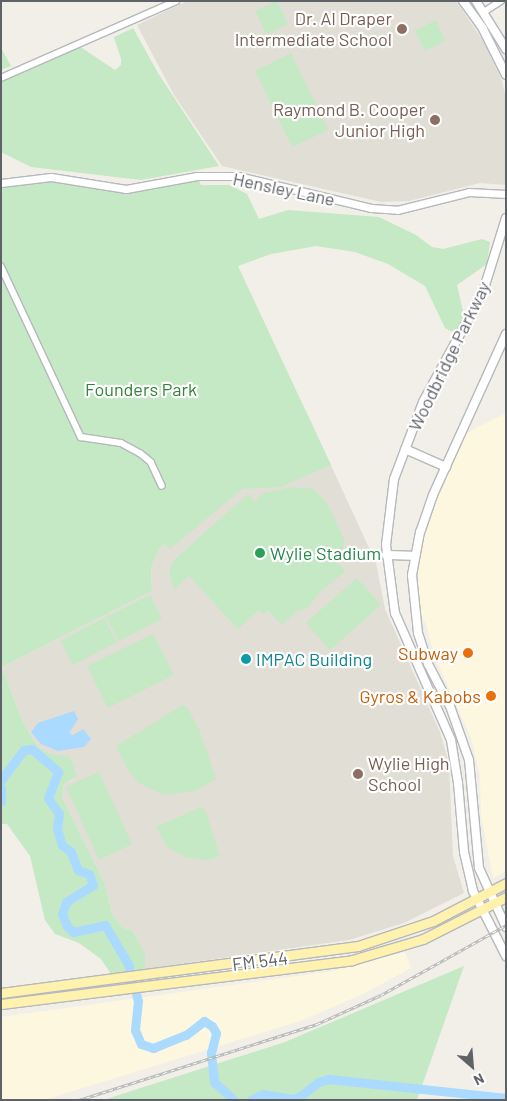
<!DOCTYPE html>
<style>
body{margin:0}
#map{position:relative;width:507px;height:1101px;overflow:hidden;background:#f1efe8;font-family:Barlow,sans-serif}
div>[style]{position:absolute}
.commercial>*{inset:0;background:#fef7e0}
.education>*{inset:0;background:#e1ded6}
.green>*{inset:0;background:#c5e8c5}
.water>*{inset:0;background:#aadaff}
.river>*{height:9px;margin:-4.5px;padding:0 4.5px;transform-origin:4.5px;border-radius:4.5px;background:#aadaff}
.roads{filter:drop-shadow(1px 0 #b5b8bc) drop-shadow(-1px 0 #b5b8bc) drop-shadow(0 1px #b5b8bc) drop-shadow(0 -1px #b5b8bc)}
.minor>*{height:5.5px;margin:-2.75px;padding:0 2.75px;transform-origin:2.75px;border-radius:2.75px;background:#fff}
.tertiary>*{height:7px;margin:-3.5px;padding:0 3.5px;transform-origin:3.5px;border-radius:3.5px;background:#fff}
.secondary>*{height:8px;margin:-4px;padding:0 4px;transform-origin:4px;border-radius:4px;background:#fff}
.primary>*{height:9px;margin:-4.5px;padding:0 4.5px;transform-origin:4.5px;border-radius:4.5px;background:#fff2af}
.rail>*{height:3px;margin-top:-1.5px;transform-origin:0;background:repeating-linear-gradient(90deg,#fff 0 4px,#b6b7b8 0 8px);box-sizing:border-box;border-block:1px solid #b6b7b8}
.dots>*{width:14px;height:14px;translate:-50% -50%;box-sizing:border-box;border:2px solid #fff;border-radius:50%}
span{translate:-50% -50%;white-space:nowrap;text-align:center;line-height:1.15;-webkit-text-stroke:4.5px #fff;paint-order:stroke}
.education-label{font-size:18px;color:#785e54}
.right{translate:-100% -50%;text-align:right}
.left{translate:0 -50%;text-align:left}
.street-label{font-size:18px;color:#5f6368}
.park-label{font-size:18px;color:#348238}
.leisure-label{font-size:18px;color:#27864d}
.food-label{font-size:18px;color:#c56008}
.culture-label{font-size:18px;color:#0d838f}
.frame{position:absolute;inset:0;border:2px solid #5f6368;pointer-events:none}
.north{position:absolute;left:447px;top:1041px;width:50px;height:50px;-webkit-text-stroke:4px #fff;paint-order:stroke;rotate:153deg;font-size:14px;font-weight:700;line-height:20px;text-align:center;color:#5f6368}
.north::after{content:'';display:block;margin:auto;width:18px;height:22px;background:#5f6368;clip-path:polygon(50% 0,100% 100%,50% 72%,0 100%)}
</style>
<div id="map">
<div class="commercial">
<div style="clip-path:polygon(506px 413px,506px 871px,493px 878px,481px 815px,480px 776px,471px 738px,434px 655px,426px 623px,419px 615px,418px 575px,425px 525px,465px 434px)"></div>
<div style="clip-path:polygon(405px 952px,411px 968px,365px 993px,303px 1020px,44px 1100px,1px 1100px,1px 1017px,333px 971px)"></div>
</div>
<div class="education">
<div style="clip-path:polygon(187px 1px,456px 1px,484px 42px,502px 81px,506px 98px,506px 185px,480px 183px,409px 201px,381px 202px,222px 166px,174px 95px,137px 25px)"></div>
<div style="clip-path:polygon(305px 409px,376px 563px,385px 609px,440px 732px,449px 764px,453px 856px,464px 893px,404px 923px,349px 940px,145px 969px,145px 953px,133px 931px,123px 928px,112px 914px,105px 884px,62px 797px,64px 784px,75px 779px,51px 754px,37px 746px,21px 718px,2px 667px,152px 591px,151px 568px,159px 549px)"></div>
</div>
<div class="green">
<div style="clip-path:polygon(277px 1px,288px 24px,267px 35px,255px 11px)"></div>
<div style="clip-path:polygon(436px 20px,445px 41px,425px 51px,415px 31px)"></div>
<div style="clip-path:polygon(133px 28px,158px 73px,219px 166px,141px 180px,31px 167px,1px 152px,1px 80px,79px 46px,115px 70px,121px 65px,121px 59px,114px 37px)"></div>
<div style="clip-path:polygon(1px 48px,11px 66px,1px 70px)"></div>
<div style="clip-path:polygon(291px 53px,328px 130px,292px 147px,255px 71px)"></div>
<div style="clip-path:polygon(197px 176px,201px 185px,229px 185px,247px 194px,259px 219px,288px 210px,379px 217px,416px 235px,432px 247px,443px 249px,482px 239px,490px 242px,487px 264px,457px 285px,465px 320px,458px 335px,445px 328px,425px 286px,388px 264px,355px 252px,316px 246px,271px 254px,238px 266px,331px 465px,280px 487px,242px 489px,170px 549px,164px 544px,159px 549px,151px 568px,152px 591px,2px 667px,21px 718px,37px 746px,51px 754px,70px 757px,77px 777px,64px 784px,62px 797px,105px 884px,112px 914px,123px 928px,133px 931px,145px 953px,145px 969px,111px 974px,101px 959px,79px 943px,55px 934px,45px 920px,30px 856px,7px 824px,1px 824px,1px 183px,66px 180px,120px 188px)"></div>
<div style="clip-path:polygon(293px 487px,313px 489px,326px 501px,344px 539px,343px 548px,334px 559px,346px 571px,320px 592px,308px 608px,296px 612px,282px 625px,268px 611px,263px 614px,259px 610px,238px 629px,189px 576px,174px 590px,169px 572px,174px 560px,248px 494px,255px 502px,262px 493px)"></div>
<div style="clip-path:polygon(357px 578px,381px 605px,330px 650px,306px 623px)"></div>
<div style="clip-path:polygon(150px 595px,162px 619px,119px 641px,106px 617px)"></div>
<div style="clip-path:polygon(104px 618px,117px 642px,73px 665px,61px 641px)"></div>
<div style="clip-path:polygon(153px 634px,174px 675px,108px 708px,87px 666px)"></div>
<div style="clip-path:polygon(183px 705px,187px 707px,199px 729px,216px 779px,195px 791px,164px 795px,139px 783px,128px 770px,116px 746px)"></div>
<div style="clip-path:polygon(99px 772px,132px 844px,99px 860px,66px 787px)"></div>
<div style="clip-path:polygon(201px 807px,205px 810px,220px 856px,207px 860px,185px 857px,167px 847px,156px 827px)"></div>
<div style="clip-path:polygon(464px 966px,417px 1100px,103px 1100px,285px 1042px)"></div>
</div>
<div class="water">
<div style="clip-path:polygon(74px 711px,78px 719px,69px 733px,73px 735px,83px 729px,91px 739px,84px 747px,58px 751px,41px 744px,31px 732px,38px 723px)"></div>
</div>
<div class="river">
<div style="left:1px;top:780px;width:38px;rotate:-53deg"></div>
<div style="left:24px;top:750px;width:8px;rotate:-7deg"></div>
<div style="left:32px;top:749px;width:35px;rotate:41deg"></div>
<div style="left:58px;top:772px;width:28px;rotate:111deg"></div>
<div style="left:48px;top:798px;width:19px;rotate:55deg"></div>
<div style="left:59px;top:814px;width:15px;rotate:98deg"></div>
<div style="left:57px;top:829px;width:17px;rotate:73deg"></div>
<div style="left:62px;top:845px;width:11px;rotate:38deg"></div>
<div style="left:71px;top:852px;width:19px;rotate:69deg"></div>
<div style="left:78px;top:870px;width:12px;rotate:20deg"></div>
<div style="left:89px;top:874px;width:12px;rotate:70deg"></div>
<div style="left:93px;top:885px;width:32px;rotate:148deg"></div>
<div style="left:66px;top:902px;width:13px;rotate:108deg"></div>
<div style="left:62px;top:914px;width:13px;rotate:67deg"></div>
<div style="left:67px;top:926px;width:8px;rotate:45deg"></div>
<div style="left:73px;top:932px;width:33px;rotate:-12deg"></div>
<div style="left:105px;top:925px;width:45px;rotate:59.5deg"></div>
<div style="left:128px;top:964px;width:38px;rotate:75deg"></div>
<div style="left:138px;top:1001px;width:29px;rotate:96deg"></div>
<div style="left:135px;top:1030px;width:15px;rotate:67deg"></div>
<div style="left:141px;top:1044px;width:13px;rotate:18deg"></div>
<div style="left:153px;top:1048px;width:35px;rotate:-22deg"></div>
<div style="left:186px;top:1035px;width:23px;rotate:-38deg"></div>
<div style="left:204px;top:1021px;width:9px;rotate:32deg"></div>
<div style="left:212px;top:1026px;width:8px;rotate:60deg"></div>
<div style="left:216px;top:1033px;width:21px;rotate:104deg"></div>
<div style="left:211px;top:1053px;width:29px;rotate:84deg"></div>
<div style="left:214px;top:1082px;width:27px;rotate:42deg"></div>
<div style="left:1px;top:788px;width:13px;rotate:90deg"></div>
<div style="left:251px;top:1100px;width:13px;rotate:-27deg"></div>
<div style="left:263px;top:1094px;width:28px;rotate:10deg"></div>
<div style="left:291px;top:1099px;width:8px;rotate:-14deg"></div>
<div style="left:299px;top:1097px;width:24px;rotate:-38deg"></div>
<div style="left:318px;top:1082px;width:11px;rotate:-15deg"></div>
<div style="left:329px;top:1079px;width:178px;rotate:6.1deg"></div>
</div>
<div class="roads">
<div class="minor">
<div style="left:484px;top:12px;width:20px;rotate:-33deg"></div>
<div style="left:1px;top:78px;width:191px;rotate:-23.7deg"></div>
<div style="left:1px;top:266px;width:189px;rotate:64.9deg"></div>
<div style="left:81px;top:437px;width:40px;rotate:8.5deg"></div>
<div style="left:121px;top:443px;width:21px;rotate:28deg"></div>
<div style="left:140px;top:453px;width:14px;rotate:39deg"></div>
<div style="left:151px;top:462px;width:26px;rotate:65deg"></div>
</div>
<div class="tertiary">
<div style="left:1px;top:183px;width:50px;rotate:-6.8deg"></div>
<div style="left:51px;top:177px;width:76px;rotate:9.1deg"></div>
<div style="left:126px;top:189px;width:72px;rotate:-10.4deg"></div>
<div style="left:197px;top:176px;width:41px"></div>
<div style="left:238px;top:176px;width:137px;rotate:13.5deg"></div>
<div style="left:371px;top:208px;width:26px;rotate:4deg"></div>
<div style="left:397px;top:210px;width:74px;rotate:-14deg"></div>
<div style="left:469px;top:192px;width:37px;rotate:3deg"></div>
</div>
<div class="secondary">
<div style="left:463px;top:1px;width:34px;rotate:54deg"></div>
<div style="left:483px;top:29px;width:51px;rotate:63.4deg"></div>
<div style="left:476px;top:1px;width:57px;rotate:58deg"></div>
<div style="left:506px;top:218px;width:77px;rotate:107.3deg"></div>
<div style="left:483px;top:292px;width:125px;rotate:118.6deg"></div>
<div style="left:423px;top:402px;width:82px;rotate:110.6deg"></div>
<div style="left:394px;top:479px;width:66px;rotate:96.9deg"></div>
<div style="left:386px;top:545px;width:69px;rotate:82.5deg"></div>
<div style="left:395px;top:613px;width:139px;rotate:66.2deg"></div>
<div style="left:451px;top:740px;width:44px;rotate:80.8deg"></div>
<div style="left:458px;top:783px;width:69px;rotate:85deg"></div>
<div style="left:464px;top:852px;width:40px;rotate:77deg"></div>
<div style="left:473px;top:891px;width:73px;rotate:63.1deg"></div>
<div style="left:506px;top:334px;width:177px;rotate:114.4deg"></div>
<div style="left:433px;top:495px;width:39px;rotate:109deg"></div>
<div style="left:420px;top:532px;width:44px;rotate:100.5deg"></div>
<div style="left:412px;top:575px;width:58px;rotate:84.1deg"></div>
<div style="left:418px;top:633px;width:33px;rotate:72deg"></div>
<div style="left:428px;top:664px;width:47px;rotate:62.4deg"></div>
<div style="left:450px;top:706px;width:57px;rotate:70.6deg"></div>
<div style="left:469px;top:760px;width:108px;rotate:84.7deg"></div>
<div style="left:479px;top:868px;width:65px;rotate:65.4deg"></div>
<div style="left:405px;top:449px;width:45px;rotate:23.7deg"></div>
<div style="left:386px;top:555px;width:28px;rotate:2deg"></div>
</div>
<div class="primary">
<div style="left:1px;top:993px;width:360px;rotate:-7.5deg"></div>
<div style="left:358px;top:946px;width:79px;rotate:-18.4deg"></div>
<div style="left:433px;top:921px;width:82px;rotate:-27.5deg"></div>
<div style="left:1px;top:1004px;width:354px;rotate:-7.1deg"></div>
<div style="left:352px;top:960px;width:74px;rotate:-16.5deg"></div>
<div style="left:423px;top:939px;width:93px;rotate:-26.8deg"></div>
</div>
</div>
<div class="rail">
<div style="left:79px;top:1100px;width:250px;rotate:-17.7deg"></div>
<div style="left:317px;top:1024px;width:70px;rotate:-24.4deg"></div>
<div style="left:381px;top:995px;width:143px;rotate:-29.2deg"></div>
</div>
<div class="dots">
<div style="left:402px;top:29px;background:#8d6e63"></div>
<div style="left:435px;top:120px;background:#8d6e63"></div>
<div style="left:260px;top:553px;background:#2e9e5b"></div>
<div style="left:468px;top:653px;background:#e8710a"></div>
<div style="left:246px;top:659px;background:#0f9aa8"></div>
<div style="left:491px;top:696px;background:#e8710a"></div>
<div style="left:358px;top:774px;background:#8d6e63"></div>
</div>
<div class="education-label">
<span class="right" style="left:392px;top:29px">Dr. Al Draper<br>Intermediate School</span>
<span class="right" style="left:425px;top:120px">Raymond B. Cooper<br>Junior High</span>
<span class="left" style="left:368px;top:774px">Wylie High<br>School</span>
</div>
<div class="street-label">
<span style="left:284px;top:189px;rotate:12deg">Hensley Lane</span>
<span style="left:449px;top:356px;rotate:-64deg">Woodbridge Parkway</span>
<span style="left:260px;top:961px;rotate:-7deg">FM 544</span>
</div>
<div class="park-label">
<span style="left:141px;top:389px">Founders Park</span>
</div>
<div class="leisure-label">
<span class="left" style="left:270px;top:553px">Wylie Stadium</span>
</div>
<div class="food-label">
<span class="right" style="left:458px;top:653px">Subway</span>
<span class="right" style="left:481px;top:696px">Gyros &amp; Kabobs</span>
</div>
<div class="culture-label">
<span class="left" style="left:256px;top:659px">IMPAC Building</span>
</div>
<div class="frame"></div>
<div class="north">N</div>
</div>
